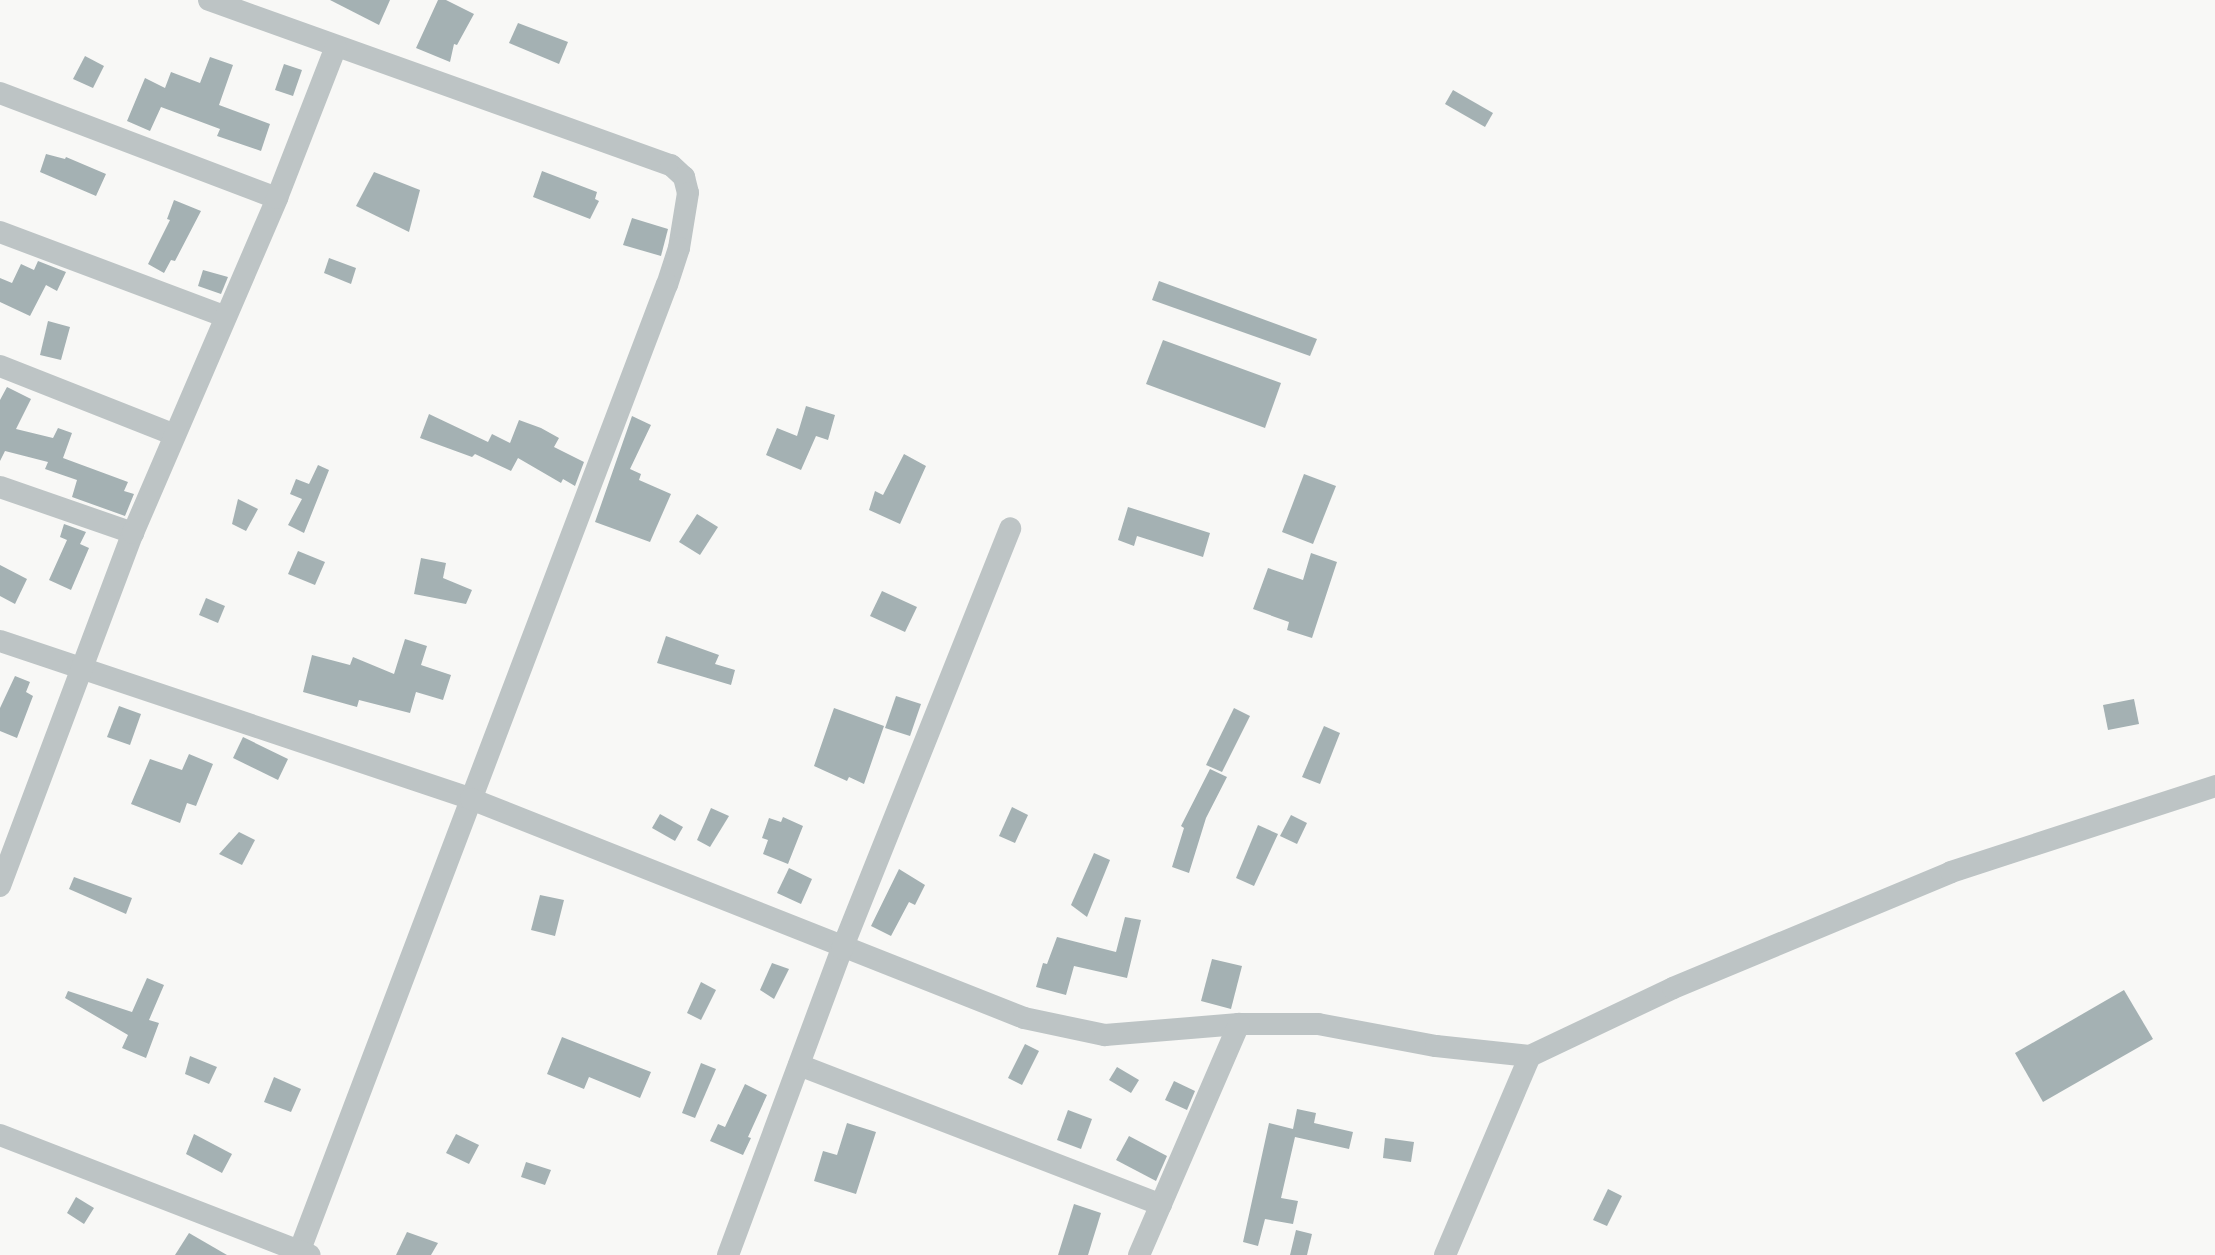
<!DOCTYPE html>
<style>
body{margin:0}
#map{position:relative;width:2215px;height:1255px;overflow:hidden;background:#f8f8f6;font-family:Signika,sans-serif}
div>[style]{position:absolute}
.building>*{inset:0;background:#a4b1b3}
.minor>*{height:22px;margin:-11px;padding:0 11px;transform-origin:11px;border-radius:11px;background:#bdc4c5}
span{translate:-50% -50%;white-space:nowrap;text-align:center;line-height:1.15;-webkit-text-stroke:8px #fff;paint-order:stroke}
</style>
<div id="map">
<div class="building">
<div style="clip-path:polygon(330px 0,390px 0,379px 25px)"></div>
<div style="clip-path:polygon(438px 0,446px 0,474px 14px,457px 45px,454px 44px,450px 62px,416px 48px)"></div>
<div style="clip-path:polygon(518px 23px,568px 42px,559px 64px,509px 43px)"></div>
<div style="clip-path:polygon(85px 56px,104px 66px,93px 88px,73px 79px)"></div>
<div style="clip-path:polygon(210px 57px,233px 65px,219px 105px,270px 124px,261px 151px,217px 136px,220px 129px,161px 107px,150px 131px,127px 121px,145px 78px,165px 88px,171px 72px,200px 83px)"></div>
<div style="clip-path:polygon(284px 64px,302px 70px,293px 96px,275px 90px)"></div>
<div style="clip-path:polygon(1453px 90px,1493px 113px,1485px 127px,1445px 104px)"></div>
<div style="clip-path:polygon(46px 154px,65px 159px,66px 157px,106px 174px,96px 196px,40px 172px)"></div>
<div style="clip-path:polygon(542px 171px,597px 192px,595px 199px,599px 201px,590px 219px,533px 197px)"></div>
<div style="clip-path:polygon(374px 172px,420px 190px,409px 232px,356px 206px)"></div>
<div style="clip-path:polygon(174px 200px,201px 211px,175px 261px,171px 260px,164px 273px,148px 264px,170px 220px,167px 219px)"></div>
<div style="clip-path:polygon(632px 218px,668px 229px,661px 256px,623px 245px)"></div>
<div style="clip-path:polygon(329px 258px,356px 268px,351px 284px,324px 273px)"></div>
<div style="clip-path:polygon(38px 261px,66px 272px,57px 291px,46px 285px,30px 316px,0 302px,0 278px,12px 283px,21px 264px,34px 270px)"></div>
<div style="clip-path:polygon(203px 270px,228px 277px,221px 294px,198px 286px)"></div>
<div style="clip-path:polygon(1159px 281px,1317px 339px,1310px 356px,1152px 300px)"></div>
<div style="clip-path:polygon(48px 321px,70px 327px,61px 360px,40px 355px)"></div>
<div style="clip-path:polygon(1163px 340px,1281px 383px,1265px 428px,1146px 384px)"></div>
<div style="clip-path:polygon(7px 387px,31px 399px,16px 429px,53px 438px,58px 428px,72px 433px,63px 458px,128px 482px,124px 491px,134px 494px,125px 516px,72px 497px,77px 480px,45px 469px,48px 462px,5px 451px,0 461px,0 400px)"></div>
<div style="clip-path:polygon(806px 406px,835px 415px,828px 440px,816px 436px,801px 470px,766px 455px,777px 428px,797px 436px)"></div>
<div style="clip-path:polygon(429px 414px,488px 442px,492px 434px,510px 443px,519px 420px,541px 428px,559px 438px,554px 447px,584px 462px,575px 486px,563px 479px,561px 483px,518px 458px,511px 471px,475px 454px,472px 457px,420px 438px)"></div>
<div style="clip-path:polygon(632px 416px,651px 425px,630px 469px,641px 474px,639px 480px,671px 494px,650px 542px,595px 522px)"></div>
<div style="clip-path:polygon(904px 454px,926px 466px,900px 524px,869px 510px,875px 491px,883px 495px)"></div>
<div style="clip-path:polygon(318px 465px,329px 470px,304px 533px,288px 525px,302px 499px,290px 494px,296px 479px,309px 484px)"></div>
<div style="clip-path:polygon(1304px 474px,1336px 486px,1313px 544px,1282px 532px)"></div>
<div style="clip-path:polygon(238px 499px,258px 509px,246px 531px,232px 524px)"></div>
<div style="clip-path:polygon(1128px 507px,1210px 533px,1203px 557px,1137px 536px,1134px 546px,1118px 540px)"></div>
<div style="clip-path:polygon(697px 514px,718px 527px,700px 555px,679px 542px)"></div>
<div style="clip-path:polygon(64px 524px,86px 532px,80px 544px,89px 548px,71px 590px,49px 580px,67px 540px,60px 537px)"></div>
<div style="clip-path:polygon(298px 551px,325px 562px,315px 585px,288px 574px)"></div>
<div style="clip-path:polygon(1311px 553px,1337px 562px,1312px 638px,1287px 630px,1289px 622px,1253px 609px,1268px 568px,1303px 580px)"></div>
<div style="clip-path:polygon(421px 558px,446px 563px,443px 578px,472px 590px,466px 604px,414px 594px)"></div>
<div style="clip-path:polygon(0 565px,27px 579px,15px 604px,0 596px)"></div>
<div style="clip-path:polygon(882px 591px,917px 607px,905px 632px,870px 616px)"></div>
<div style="clip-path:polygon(206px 598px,225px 606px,218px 623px,199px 615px)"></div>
<div style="clip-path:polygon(666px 636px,719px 655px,715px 664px,735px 670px,731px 685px,657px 663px)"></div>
<div style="clip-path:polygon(405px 639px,427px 646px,421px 665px,451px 675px,443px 700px,416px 692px,410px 713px,359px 700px,357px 707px,303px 692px,312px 655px,350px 665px,353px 657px,394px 674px)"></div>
<div style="clip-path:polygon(15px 676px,30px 682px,26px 692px,33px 696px,17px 738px,0 731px,0 708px)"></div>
<div style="clip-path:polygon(896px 696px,921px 704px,910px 736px,885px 728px)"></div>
<div style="clip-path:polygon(2134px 699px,2139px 724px,2108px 730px,2103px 705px)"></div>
<div style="clip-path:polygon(119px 706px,141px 714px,130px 745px,107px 737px)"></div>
<div style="clip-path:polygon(834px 708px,884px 726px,864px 784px,849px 777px,847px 781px,814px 766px)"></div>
<div style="clip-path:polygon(1234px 708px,1250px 716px,1222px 772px,1206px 765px)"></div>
<div style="clip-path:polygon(1324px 726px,1340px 733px,1320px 784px,1302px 777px)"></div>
<div style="clip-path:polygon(243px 737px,288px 759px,278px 780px,233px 758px)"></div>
<div style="clip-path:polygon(189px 754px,213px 764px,196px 806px,187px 803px,180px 823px,131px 804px,150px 759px,182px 770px)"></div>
<div style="clip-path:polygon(1210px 769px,1227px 777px,1206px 818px,1189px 873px,1172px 867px,1184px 828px,1181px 826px)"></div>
<div style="clip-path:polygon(1012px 807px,1028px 815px,1015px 843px,999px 836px)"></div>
<div style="clip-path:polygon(711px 808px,729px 816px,710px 847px,697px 840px)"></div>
<div style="clip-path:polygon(660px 814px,683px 827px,675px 841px,652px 828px)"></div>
<div style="clip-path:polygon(1291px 815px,1307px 823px,1297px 844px,1280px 836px)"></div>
<div style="clip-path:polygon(783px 817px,803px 826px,788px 864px,763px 854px,768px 840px,762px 838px,769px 818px,781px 822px)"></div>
<div style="clip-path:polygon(1258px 825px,1278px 834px,1254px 886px,1236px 878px)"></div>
<div style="clip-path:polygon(239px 832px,255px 840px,242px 865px,219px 854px)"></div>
<div style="clip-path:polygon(1094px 853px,1110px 860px,1087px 917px,1071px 905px)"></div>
<div style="clip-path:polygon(789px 868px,812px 879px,801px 904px,777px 893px)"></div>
<div style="clip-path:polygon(899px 869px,925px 885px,915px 905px,909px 902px,891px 936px,871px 926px)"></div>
<div style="clip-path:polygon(74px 877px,132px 898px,126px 914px,69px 889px)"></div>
<div style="clip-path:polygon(540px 895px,564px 900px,555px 936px,531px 930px)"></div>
<div style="clip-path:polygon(1125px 917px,1141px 920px,1127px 978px,1074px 966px,1066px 995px,1036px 987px,1043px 963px,1047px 964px,1057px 937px,1116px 952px)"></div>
<div style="clip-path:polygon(1212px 959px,1242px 966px,1231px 1009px,1201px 1001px)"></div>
<div style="clip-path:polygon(772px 963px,789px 969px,774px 999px,760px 990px)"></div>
<div style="clip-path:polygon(147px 978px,164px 985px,149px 1020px,159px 1023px,146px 1058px,122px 1048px,128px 1035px,65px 998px,68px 991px,132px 1012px)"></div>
<div style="clip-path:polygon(701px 982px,716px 990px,701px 1020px,687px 1013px)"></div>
<div style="clip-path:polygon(2124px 990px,2153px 1039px,2043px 1102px,2015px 1053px)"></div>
<div style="clip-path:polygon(562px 1037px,651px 1072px,640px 1098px,589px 1077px,584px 1089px,547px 1074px)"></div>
<div style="clip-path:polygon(1025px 1044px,1039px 1051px,1022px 1085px,1008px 1078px)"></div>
<div style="clip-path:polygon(190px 1056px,217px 1067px,209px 1084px,185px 1074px)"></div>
<div style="clip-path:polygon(701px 1063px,716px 1069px,695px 1118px,682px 1113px)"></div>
<div style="clip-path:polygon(1117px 1067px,1139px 1080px,1131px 1093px,1109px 1080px)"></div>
<div style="clip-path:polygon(274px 1077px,301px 1089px,291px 1112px,264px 1102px)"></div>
<div style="clip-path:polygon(1174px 1081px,1195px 1091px,1187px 1110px,1165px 1100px)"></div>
<div style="clip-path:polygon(745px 1084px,767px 1095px,748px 1137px,751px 1138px,743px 1155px,710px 1141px,718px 1124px,725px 1127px)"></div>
<div style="clip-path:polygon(1297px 1109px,1316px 1113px,1314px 1123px,1353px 1132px,1349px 1149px,1295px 1137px,1281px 1198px,1298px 1201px,1293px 1224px,1265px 1219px,1258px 1246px,1243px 1242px,1269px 1123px,1293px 1129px)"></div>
<div style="clip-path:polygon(1068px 1110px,1092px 1119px,1081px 1149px,1057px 1140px)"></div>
<div style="clip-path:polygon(847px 1123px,876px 1132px,856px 1194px,814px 1181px,823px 1151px,837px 1155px)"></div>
<div style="clip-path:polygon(194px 1134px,232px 1154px,222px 1173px,186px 1154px)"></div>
<div style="clip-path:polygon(456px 1134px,479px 1145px,469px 1164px,446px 1153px)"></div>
<div style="clip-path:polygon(1129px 1136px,1167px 1156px,1156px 1181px,1116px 1160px)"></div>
<div style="clip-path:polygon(1385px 1138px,1414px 1142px,1411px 1162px,1383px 1158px)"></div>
<div style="clip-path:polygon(526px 1162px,551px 1170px,545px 1185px,521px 1177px)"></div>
<div style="clip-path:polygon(1608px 1189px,1622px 1196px,1607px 1226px,1593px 1220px)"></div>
<div style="clip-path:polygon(76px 1197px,94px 1208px,84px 1224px,67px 1213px)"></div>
<div style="clip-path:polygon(1074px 1204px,1101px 1213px,1088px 1255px,1058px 1255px)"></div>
<div style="clip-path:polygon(1296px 1230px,1312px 1234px,1307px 1255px,1290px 1255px)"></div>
<div style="clip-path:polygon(407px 1232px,438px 1243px,431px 1255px,396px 1255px)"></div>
<div style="clip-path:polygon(189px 1233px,227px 1255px,175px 1255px)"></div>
</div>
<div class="minor">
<div style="left:209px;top:0;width:491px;rotate:19.7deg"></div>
<div style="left:671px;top:165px;width:18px;rotate:43deg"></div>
<div style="left:684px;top:177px;width:16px;rotate:76deg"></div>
<div style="left:688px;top:193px;width:56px;rotate:99.3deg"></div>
<div style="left:679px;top:248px;width:38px;rotate:108deg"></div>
<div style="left:667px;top:284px;width:1039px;rotate:110.81deg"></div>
<div style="left:0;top:93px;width:296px;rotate:20.8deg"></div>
<div style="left:0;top:232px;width:241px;rotate:20.6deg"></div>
<div style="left:0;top:366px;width:186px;rotate:21.5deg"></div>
<div style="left:0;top:487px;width:141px;rotate:19.1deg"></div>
<div style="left:0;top:641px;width:497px;rotate:18.5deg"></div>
<div style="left:471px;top:799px;width:595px;rotate:21.6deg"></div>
<div style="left:1024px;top:1018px;width:83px;rotate:11.9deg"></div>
<div style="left:1105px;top:1035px;width:134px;rotate:-4.7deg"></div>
<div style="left:1239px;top:1024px;width:79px"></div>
<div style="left:1318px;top:1024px;width:120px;rotate:10.6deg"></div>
<div style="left:1436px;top:1046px;width:95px;rotate:6.1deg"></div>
<div style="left:1530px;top:1056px;width:158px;rotate:-25.4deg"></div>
<div style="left:1673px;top:988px;width:301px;rotate:-22.6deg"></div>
<div style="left:1951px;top:872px;width:278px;rotate:-18deg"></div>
<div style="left:0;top:886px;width:377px;rotate:-69.4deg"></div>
<div style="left:133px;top:533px;width:365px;rotate:-66.7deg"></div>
<div style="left:277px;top:198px;width:162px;rotate:-68.7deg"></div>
<div style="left:799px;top:1065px;width:388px;rotate:21.1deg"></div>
<div style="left:0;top:1135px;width:332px;rotate:21.2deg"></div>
<div style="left:728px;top:1255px;width:327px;rotate:-69.6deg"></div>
<div style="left:842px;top:949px;width:453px;rotate:-68.2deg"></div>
<div style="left:1139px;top:1255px;width:252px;rotate:-66.6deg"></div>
<div style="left:1445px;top:1255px;width:216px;rotate:-66.9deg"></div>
</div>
</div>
